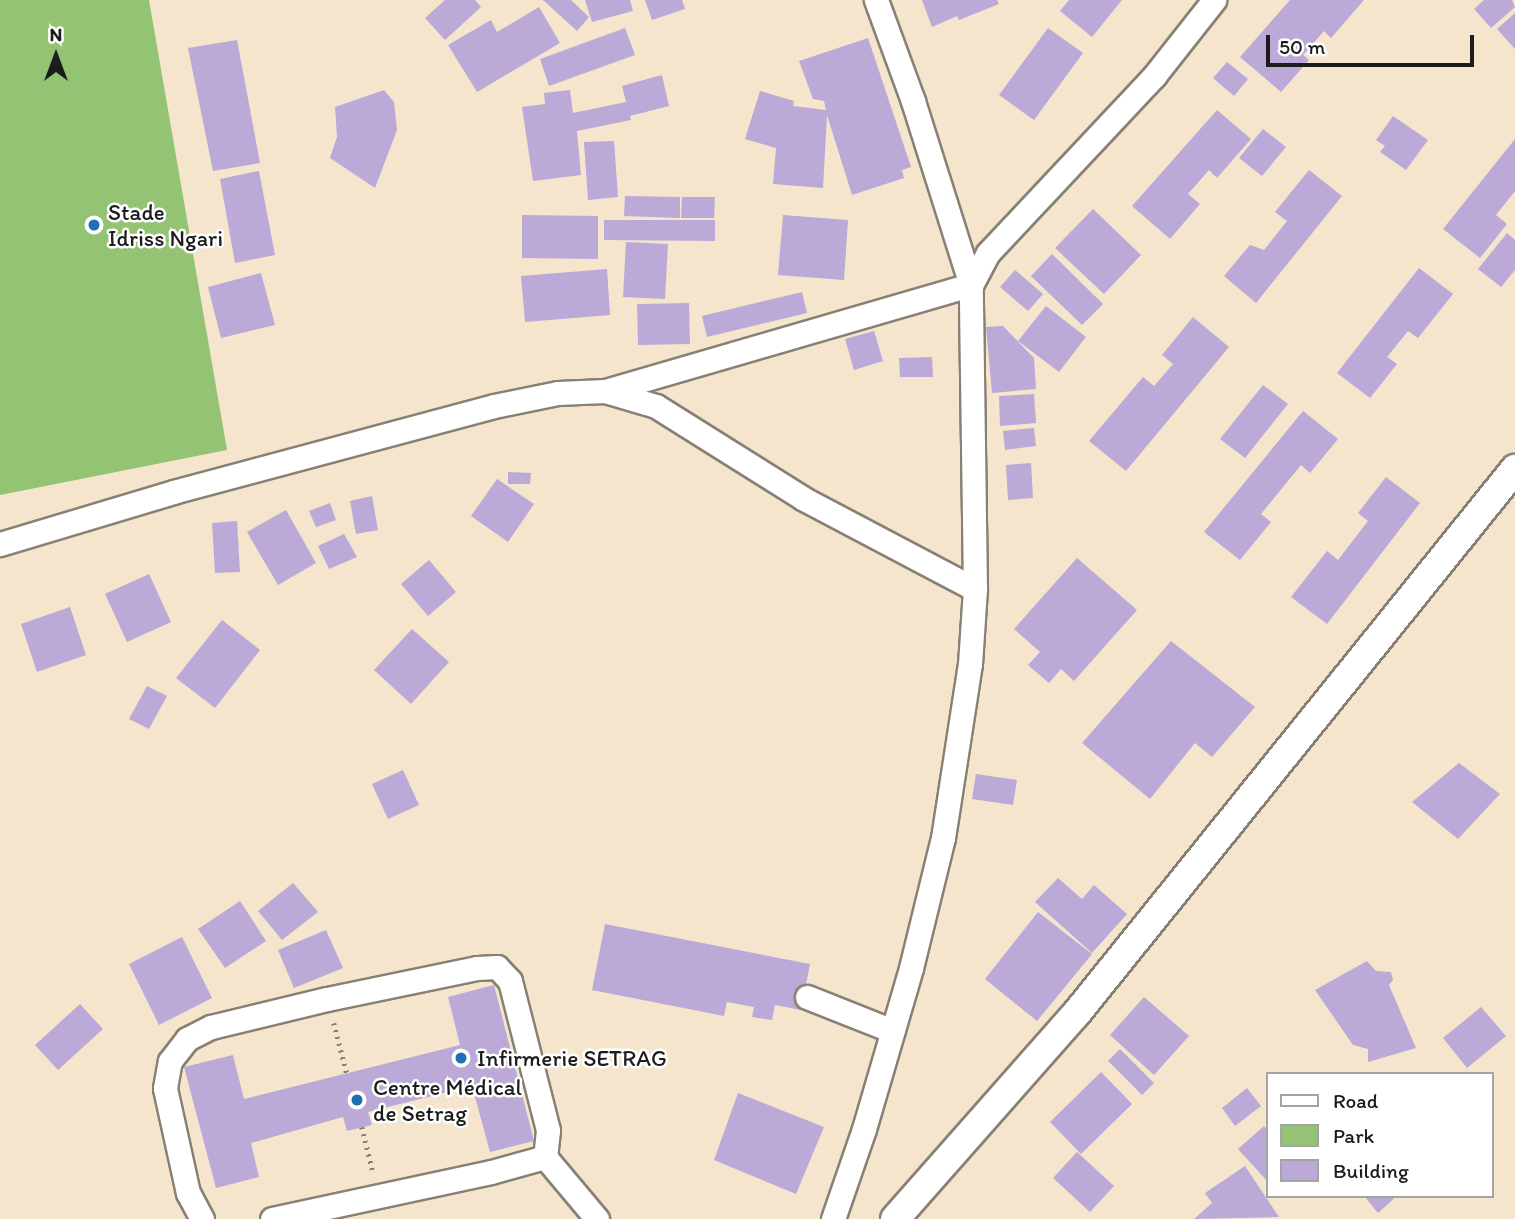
<!DOCTYPE html>
<meta charset="utf-8">
<style>
body{margin:0}
#map{position:relative;width:1515px;height:1219px;overflow:hidden;background:#f4e5cc;font-family:Itim,sans-serif}
div>[style]{position:absolute}
.green>*{inset:0;background:#94c473}
.building>*{inset:0;background:#bba9d8}
.path>*{height:4.5px;margin-top:-2.25px;transform-origin:0;background:repeating-linear-gradient(90deg,#888074 0 2px,transparent 0 7px)}
.roads{filter:drop-shadow(2px 0 #888074) drop-shadow(-2px 0 #888074) drop-shadow(0 2px #888074) drop-shadow(0 -2px #888074)}
.minor>*{height:23px;margin:-11.5px;padding:0 11.5px;transform-origin:11.5px;border-radius:11.5px;background:#fff}
.tertiary>*{height:28px;margin:-14px;padding:0 14px;transform-origin:14px;border-radius:14px;background:#fff}
.dots>*{width:19px;height:19px;translate:-50% -50%;box-sizing:border-box;border:4px solid #fff;border-radius:50%}
span{translate:-50% -50%;white-space:nowrap;text-align:center;line-height:1.15;-webkit-text-stroke:5px #fff;paint-order:stroke}
.poi-label{font-size:23px;color:#1c1c1c}
.left{translate:0 -50%;text-align:left}
.legend{position:absolute;left:1266px;top:1072px;width:228px;height:126px;box-sizing:border-box;background:#fff;border:2px solid #a4a4a4;margin:0;padding:9px 12px;list-style:none;font-size:21px;color:#1c1c1c}
.legend li{display:flex;align-items:center;gap:14px;height:35px}
.legend b{width:35px;border:2px solid #a4a4a4}
.north{position:absolute;left:21px;top:21px;width:70px;height:70px;-webkit-text-stroke:5px #fff;paint-order:stroke;rotate:0deg;font-size:19px;font-weight:700;line-height:28px;text-align:center;color:#1c1c1c}
.north::after{content:'';display:block;margin:auto;width:24px;height:32px;background:#1c1c1c;clip-path:polygon(50% 0,100% 100%,50% 72%,0 100%)}
.scale{position:absolute;left:1266px;top:35px;width:208px;height:32px;box-sizing:border-box;border:4px solid #1c1c1c;border-top:0;padding-left:9px;font-size:21px;line-height:24px;white-space:nowrap;color:#1c1c1c;-webkit-text-stroke:5px #fff;paint-order:stroke}
</style>
<div id="map">
<div class="green">
<div style="clip-path:polygon(0 0,149px 0,227px 450px,0 495px)"></div>
</div>
<div class="building">
<div style="clip-path:polygon(445px 0,475px 0,481px 7px,445px 40px,425px 18px)"></div>
<div style="clip-path:polygon(543px 0,571px 0,589px 17px,577px 31px)"></div>
<div style="clip-path:polygon(585px 0,630px 0,633px 11px,592px 22px)"></div>
<div style="clip-path:polygon(645px 0,682px 0,685px 9px,652px 20px)"></div>
<div style="clip-path:polygon(922px 0,997px 0,999px 4px,959px 20px,957px 16px,932px 27px)"></div>
<div style="clip-path:polygon(1069px 0,1122px 0,1092px 37px,1060px 11px)"></div>
<div style="clip-path:polygon(1290px 0,1364px 0,1331px 38px,1324px 31px,1303px 55px,1309px 60px,1281px 92px,1240px 57px)"></div>
<div style="clip-path:polygon(1484px 0,1512px 0,1515px 7px,1491px 28px,1474px 9px)"></div>
<div style="clip-path:polygon(539px 7px,560px 43px,477px 92px,448px 45px,491px 20px,497px 32px)"></div>
<div style="clip-path:polygon(1515px 13px,1515px 49px,1497px 29px)"></div>
<div style="clip-path:polygon(625px 28px,635px 55px,549px 86px,540px 59px)"></div>
<div style="clip-path:polygon(1048px 28px,1083px 53px,1034px 120px,999px 95px)"></div>
<div style="clip-path:polygon(868px 38px,911px 167px,902px 170px,904px 178px,852px 195px,827px 115px,823px 188px,773px 184px,776px 148px,745px 139px,760px 91px,794px 101px,793px 106px,826px 110px,824px 101px,813px 99px,799px 61px)"></div>
<div style="clip-path:polygon(237px 40px,260px 163px,213px 171px,188px 48px)"></div>
<div style="clip-path:polygon(1227px 62px,1248px 79px,1234px 96px,1213px 78px)"></div>
<div style="clip-path:polygon(662px 75px,669px 106px,630px 116px,631px 120px,577px 131px,581px 175px,533px 181px,522px 107px,545px 104px,544px 93px,570px 90px,573px 113px,626px 102px,622px 86px)"></div>
<div style="clip-path:polygon(384px 90px,394px 102px,397px 130px,375px 188px,330px 158px,337px 137px,335px 107px)"></div>
<div style="clip-path:polygon(1217px 110px,1251px 139px,1217px 178px,1209px 170px,1188px 194px,1200px 204px,1170px 239px,1132px 206px)"></div>
<div style="clip-path:polygon(1393px 116px,1428px 140px,1406px 170px,1380px 152px,1385px 146px,1376px 140px)"></div>
<div style="clip-path:polygon(1263px 129px,1286px 147px,1262px 176px,1239px 158px)"></div>
<div style="clip-path:polygon(1515px 139px,1515px 191px,1496px 215px,1507px 224px,1480px 258px,1443px 229px)"></div>
<div style="clip-path:polygon(614px 141px,618px 197px,588px 200px,584px 142px)"></div>
<div style="clip-path:polygon(1309px 170px,1342px 196px,1256px 303px,1224px 276px,1250px 245px,1264px 250px,1287px 221px,1275px 212px)"></div>
<div style="clip-path:polygon(259px 171px,275px 255px,235px 263px,220px 179px)"></div>
<div style="clip-path:polygon(625px 196px,680px 197px,680px 218px,624px 216px)"></div>
<div style="clip-path:polygon(682px 197px,715px 197px,714px 218px,681px 218px)"></div>
<div style="clip-path:polygon(1093px 209px,1141px 255px,1104px 294px,1055px 248px)"></div>
<div style="clip-path:polygon(522px 215px,598px 216px,598px 259px,522px 258px)"></div>
<div style="clip-path:polygon(783px 215px,848px 220px,844px 280px,778px 275px)"></div>
<div style="clip-path:polygon(604px 220px,715px 220px,715px 241px,604px 240px)"></div>
<div style="clip-path:polygon(1507px 233px,1515px 240px,1515px 270px,1501px 287px,1478px 269px)"></div>
<div style="clip-path:polygon(626px 242px,668px 244px,665px 299px,623px 297px)"></div>
<div style="clip-path:polygon(1052px 254px,1103px 304px,1082px 325px,1031px 276px)"></div>
<div style="clip-path:polygon(1419px 268px,1453px 294px,1418px 338px,1408px 331px,1387px 357px,1397px 364px,1370px 398px,1337px 373px)"></div>
<div style="clip-path:polygon(607px 269px,610px 315px,525px 322px,521px 276px)"></div>
<div style="clip-path:polygon(1015px 270px,1043px 294px,1028px 311px,1000px 287px)"></div>
<div style="clip-path:polygon(261px 273px,275px 325px,221px 338px,208px 287px)"></div>
<div style="clip-path:polygon(802px 292px,807px 313px,707px 337px,702px 316px)"></div>
<div style="clip-path:polygon(689px 303px,690px 344px,638px 345px,637px 304px)"></div>
<div style="clip-path:polygon(1046px 306px,1086px 337px,1059px 372px,1018px 341px)"></div>
<div style="clip-path:polygon(1193px 317px,1229px 347px,1126px 471px,1089px 441px,1143px 377px,1154px 386px,1173px 364px,1162px 355px)"></div>
<div style="clip-path:polygon(1003px 326px,1034px 358px,1036px 389px,992px 393px,986px 327px)"></div>
<div style="clip-path:polygon(874px 331px,883px 361px,854px 370px,845px 339px)"></div>
<div style="clip-path:polygon(932px 357px,933px 377px,900px 377px,899px 358px)"></div>
<div style="clip-path:polygon(1263px 385px,1288px 404px,1245px 458px,1220px 439px)"></div>
<div style="clip-path:polygon(1034px 394px,1036px 423px,1000px 426px,999px 396px)"></div>
<div style="clip-path:polygon(1303px 411px,1338px 439px,1310px 473px,1301px 465px,1261px 514px,1271px 522px,1240px 560px,1204px 532px)"></div>
<div style="clip-path:polygon(1034px 428px,1036px 446px,1005px 450px,1003px 431px)"></div>
<div style="clip-path:polygon(1031px 463px,1033px 498px,1008px 500px,1006px 465px)"></div>
<div style="clip-path:polygon(508px 472px,531px 473px,530px 484px,508px 484px)"></div>
<div style="clip-path:polygon(1386px 477px,1420px 503px,1327px 624px,1291px 597px,1327px 551px,1338px 560px,1368px 521px,1358px 513px)"></div>
<div style="clip-path:polygon(497px 479px,534px 504px,508px 542px,471px 516px)"></div>
<div style="clip-path:polygon(372px 496px,378px 530px,356px 534px,350px 501px)"></div>
<div style="clip-path:polygon(330px 503px,336px 520px,316px 527px,309px 511px)"></div>
<div style="clip-path:polygon(286px 510px,316px 563px,278px 585px,247px 532px)"></div>
<div style="clip-path:polygon(237px 521px,240px 572px,215px 573px,212px 523px)"></div>
<div style="clip-path:polygon(344px 534px,357px 557px,329px 569px,318px 546px)"></div>
<div style="clip-path:polygon(1077px 558px,1137px 610px,1074px 681px,1061px 669px,1049px 683px,1028px 665px,1040px 652px,1014px 629px)"></div>
<div style="clip-path:polygon(429px 560px,456px 592px,428px 616px,401px 584px)"></div>
<div style="clip-path:polygon(149px 574px,171px 622px,127px 642px,105px 594px)"></div>
<div style="clip-path:polygon(70px 607px,86px 655px,37px 672px,21px 624px)"></div>
<div style="clip-path:polygon(222px 620px,260px 650px,215px 708px,176px 678px)"></div>
<div style="clip-path:polygon(412px 629px,449px 662px,411px 704px,374px 670px)"></div>
<div style="clip-path:polygon(1171px 641px,1255px 707px,1212px 757px,1195px 743px,1150px 799px,1082px 743px)"></div>
<div style="clip-path:polygon(147px 686px,167px 696px,149px 729px,129px 719px)"></div>
<div style="clip-path:polygon(1459px 763px,1500px 794px,1458px 839px,1412px 802px)"></div>
<div style="clip-path:polygon(403px 770px,419px 805px,388px 819px,372px 784px)"></div>
<div style="clip-path:polygon(976px 774px,1017px 780px,1013px 805px,972px 799px)"></div>
<div style="clip-path:polygon(1058px 878px,1082px 899px,1094px 885px,1127px 914px,1092px 953px,1035px 902px)"></div>
<div style="clip-path:polygon(293px 883px,318px 912px,282px 940px,258px 911px)"></div>
<div style="clip-path:polygon(240px 901px,266px 941px,225px 968px,198px 929px)"></div>
<div style="clip-path:polygon(1038px 912px,1092px 954px,1037px 1021px,985px 979px)"></div>
<div style="clip-path:polygon(605px 924px,810px 964px,801px 1010px,775px 1005px,772px 1020px,752px 1017px,754px 1007px,727px 1002px,724px 1016px,592px 990px)"></div>
<div style="clip-path:polygon(326px 930px,343px 968px,294px 988px,278px 950px)"></div>
<div style="clip-path:polygon(182px 937px,212px 998px,159px 1025px,129px 964px)"></div>
<div style="clip-path:polygon(1367px 961px,1376px 971px,1391px 972px,1393px 980px,1389px 985px,1416px 1048px,1368px 1062px,1368px 1049px,1353px 1045px,1315px 990px)"></div>
<div style="clip-path:polygon(494px 985px,534px 1141px,490px 1152px,472px 1086px,368px 1112px,372px 1125px,347px 1131px,343px 1117px,251px 1143px,259px 1177px,216px 1188px,184px 1067px,233px 1055px,244px 1099px,460px 1045px,448px 997px)"></div>
<div style="clip-path:polygon(1144px 997px,1189px 1036px,1154px 1075px,1110px 1035px)"></div>
<div style="clip-path:polygon(80px 1004px,103px 1029px,58px 1070px,35px 1045px)"></div>
<div style="clip-path:polygon(1481px 1007px,1506px 1036px,1467px 1068px,1443px 1038px)"></div>
<div style="clip-path:polygon(1120px 1049px,1154px 1083px,1142px 1095px,1108px 1061px)"></div>
<div style="clip-path:polygon(1101px 1072px,1132px 1104px,1081px 1154px,1050px 1122px)"></div>
<div style="clip-path:polygon(1247px 1088px,1261px 1106px,1235px 1126px,1222px 1108px)"></div>
<div style="clip-path:polygon(738px 1093px,824px 1127px,796px 1194px,714px 1160px)"></div>
<div style="clip-path:polygon(1264px 1126px,1268px 1131px,1268px 1182px,1238px 1149px)"></div>
<div style="clip-path:polygon(1077px 1152px,1114px 1186px,1090px 1212px,1053px 1178px)"></div>
<div style="clip-path:polygon(1245px 1166px,1279px 1217px,1194px 1219px,1212px 1203px,1205px 1193px)"></div>
<div style="clip-path:polygon(1364px 1196px,1397px 1196px,1378px 1213px)"></div>
</div>
<div class="path">
<div style="left:334px;top:1023px;width:53px;rotate:75.7deg"></div>
<div style="left:362px;top:1127px;width:46px;rotate:76.3deg"></div>
</div>
<div class="roads">
<div class="minor">
<div style="left:605px;top:391px;width:381px;rotate:-16.2deg"></div>
<div style="left:971px;top:285px;width:193px;rotate:-107.5deg"></div>
<div style="left:913px;top:101px;width:108px;rotate:-110.1deg"></div>
<div style="left:0;top:544px;width:181px;rotate:-16.7deg"></div>
<div style="left:173px;top:492px;width:332px;rotate:-15deg"></div>
<div style="left:494px;top:406px;width:65px;rotate:-11.5deg"></div>
<div style="left:558px;top:393px;width:47px;rotate:-2.4deg"></div>
<div style="left:605px;top:391px;width:53px;rotate:16.4deg"></div>
<div style="left:656px;top:406px;width:175px;rotate:32.1deg"></div>
<div style="left:804px;top:499px;width:193px;rotate:27.8deg"></div>
<div style="left:807px;top:997px;width:92px;rotate:21.6deg"></div>
<div style="left:545px;top:1157px;width:81px;rotate:50deg"></div>
<div style="left:202px;top:1219px;width:30px;rotate:-118deg"></div>
<div style="left:188px;top:1193px;width:107px;rotate:-102.4deg"></div>
<div style="left:165px;top:1088px;width:27px;rotate:-80deg"></div>
<div style="left:170px;top:1061px;width:28px;rotate:-52deg"></div>
<div style="left:187px;top:1039px;width:27px;rotate:-27deg"></div>
<div style="left:211px;top:1027px;width:119px;rotate:-13.6deg"></div>
<div style="left:327px;top:999px;width:153px;rotate:-11.7deg"></div>
<div style="left:477px;top:968px;width:20px;rotate:-3deg"></div>
<div style="left:497px;top:967px;width:19px;rotate:47deg"></div>
<div style="left:510px;top:981px;width:154px;rotate:75.7deg"></div>
<div style="left:548px;top:1130px;width:27px;rotate:96deg"></div>
<div style="left:272px;top:1219px;width:224px;rotate:-12.1deg"></div>
<div style="left:491px;top:1172px;width:56px;rotate:-15.5deg"></div>
<div style="left:833px;top:1219px;width:95px;rotate:-71deg"></div>
<div style="left:864px;top:1129px;width:168px;rotate:-73.7deg"></div>
<div style="left:911px;top:968px;width:134px;rotate:-76.2deg"></div>
<div style="left:943px;top:838px;width:176px;rotate:-81.2deg"></div>
<div style="left:970px;top:664px;width:75px;rotate:-86.2deg"></div>
<div style="left:975px;top:589px;width:304px;rotate:-90.8deg"></div>
<div style="left:971px;top:285px;width:36px;rotate:-62deg"></div>
<div style="left:988px;top:253px;width:243px;rotate:-46.8deg"></div>
<div style="left:1154px;top:76px;width:97px;rotate:-51.7deg"></div>
</div>
<div class="tertiary">
<div style="left:895px;top:1219px;width:273px;rotate:-48.6deg"></div>
<div style="left:1076px;top:1014px;width:700px;rotate:-51.15deg"></div>
</div>
</div>
<div class="dots">
<div style="left:94px;top:225px;background:#1f6fb2"></div>
<div style="left:461px;top:1058px;background:#1f6fb2"></div>
<div style="left:357px;top:1100px;background:#1f6fb2"></div>
</div>
<div class="poi-label">
<span class="left" style="left:108px;top:225px">Stade<br>Idriss Ngari</span>
<span class="left" style="left:477px;top:1058px">Infirmerie SETRAG</span>
<span class="left" style="left:373px;top:1100px">Centre Médical<br>de Setrag</span>
</div>
<ul class="legend">
<li><b style="height:9px;background:#fff"></b>Road</li>
<li><b style="height:19px;background:#94c473"></b>Park</li>
<li><b style="height:19px;background:#bba9d8"></b>Building</li>
</ul>
<div class="north">N</div>
<div class="scale">50 m</div>
</div>
